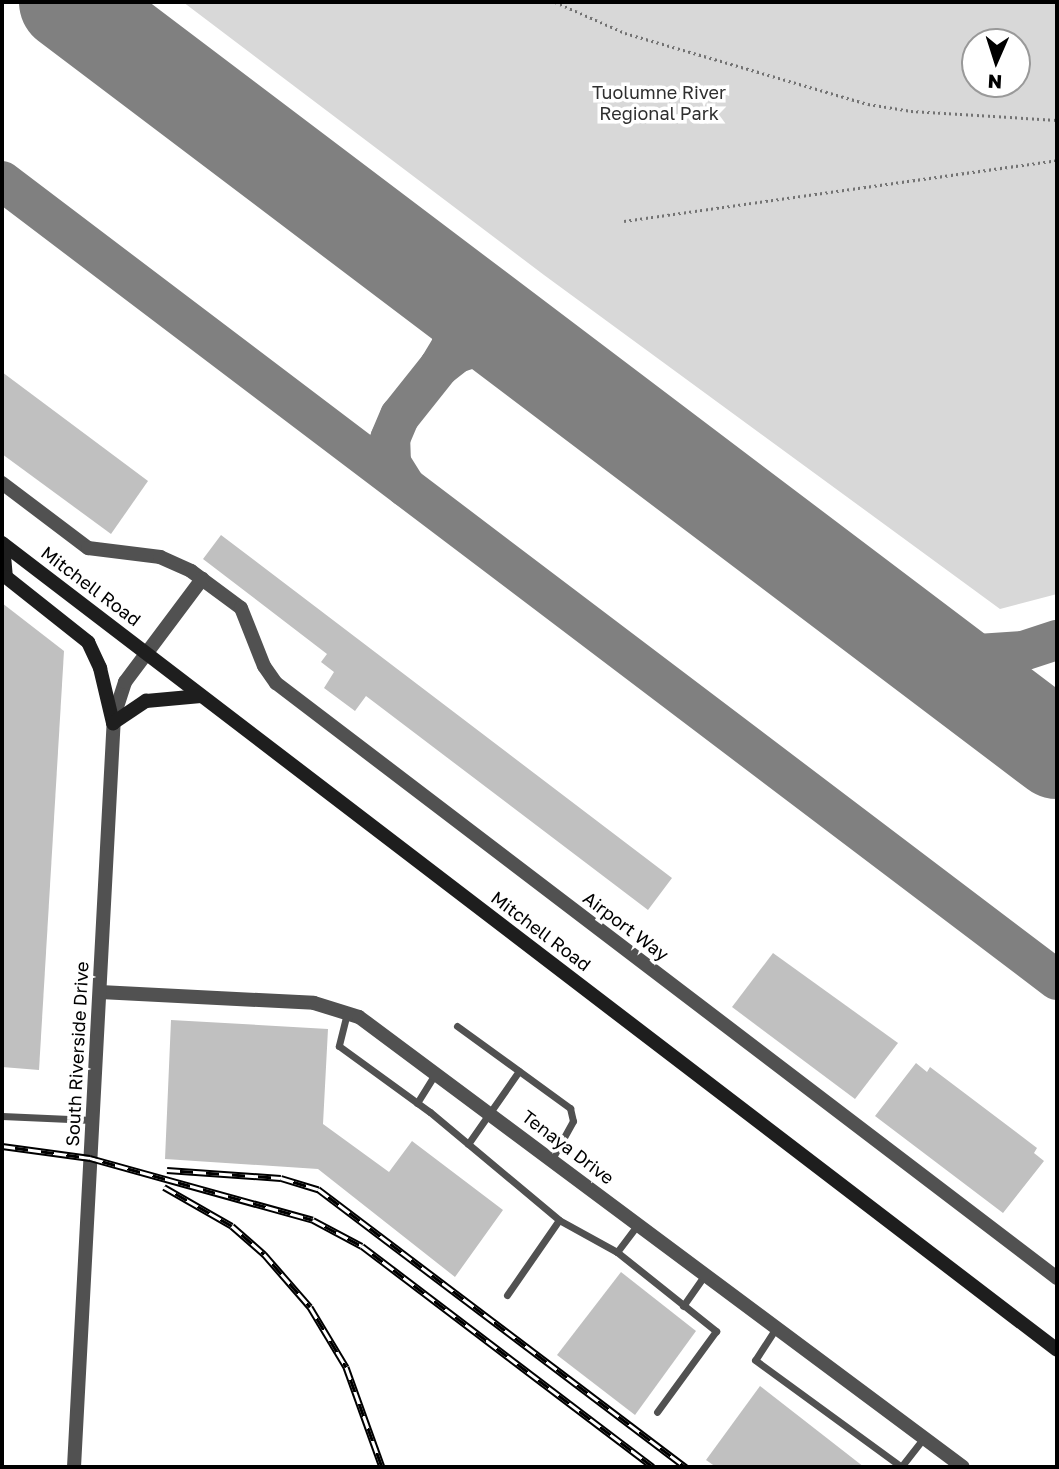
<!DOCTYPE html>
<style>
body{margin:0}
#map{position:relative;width:1059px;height:1469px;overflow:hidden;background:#fff;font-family:"Golos Text",sans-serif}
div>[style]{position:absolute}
.green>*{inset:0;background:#d8d8d8}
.taxiway>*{height:40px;margin:-20px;padding:0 20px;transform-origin:20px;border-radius:20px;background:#808080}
.runway>*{height:98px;margin:-49px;padding:0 49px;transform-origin:49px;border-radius:49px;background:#808080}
.building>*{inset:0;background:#c0c0c0}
.path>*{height:2.5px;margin-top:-1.25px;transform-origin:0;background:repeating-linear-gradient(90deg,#737373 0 2px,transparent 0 5.5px)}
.lane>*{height:7px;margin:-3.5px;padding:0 3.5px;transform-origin:3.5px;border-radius:3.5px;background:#515151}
.street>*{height:14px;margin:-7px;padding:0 7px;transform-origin:7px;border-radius:7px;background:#515151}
.secondary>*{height:14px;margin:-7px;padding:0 7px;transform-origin:7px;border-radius:7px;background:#1e1e1e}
.rail>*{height:7px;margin-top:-3.5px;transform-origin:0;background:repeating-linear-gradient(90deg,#fff 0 13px,#000 0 26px);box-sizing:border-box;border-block:2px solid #000}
span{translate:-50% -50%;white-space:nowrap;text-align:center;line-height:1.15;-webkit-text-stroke:7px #fff;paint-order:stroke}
.park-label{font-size:18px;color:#2f2f2f}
.street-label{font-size:18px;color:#000}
.frame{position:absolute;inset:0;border:4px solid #000;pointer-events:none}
.north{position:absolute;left:961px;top:28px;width:70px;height:70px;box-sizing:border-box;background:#fff;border:2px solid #999;border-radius:50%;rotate:183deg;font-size:19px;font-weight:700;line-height:28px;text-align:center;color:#000}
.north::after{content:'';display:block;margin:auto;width:24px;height:32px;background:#000;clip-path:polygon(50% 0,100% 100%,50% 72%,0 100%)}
</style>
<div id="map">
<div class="green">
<div style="clip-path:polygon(evenodd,183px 2px,1057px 2px,1057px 594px,1000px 609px,544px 275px,183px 2px,975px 42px,1017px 42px,1017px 84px,975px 84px,975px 42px)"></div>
</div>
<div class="taxiway">
<div style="left:2px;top:181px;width:1323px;rotate:37.14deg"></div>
<div style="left:436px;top:280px;width:28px;rotate:55deg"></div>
<div style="left:452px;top:303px;width:20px;rotate:81deg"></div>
<div style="left:455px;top:323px;width:24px;rotate:99deg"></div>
<div style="left:451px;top:347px;width:23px;rotate:121deg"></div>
<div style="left:406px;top:487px;width:28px;rotate:-122deg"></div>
<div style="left:391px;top:463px;width:24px;rotate:-92deg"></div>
<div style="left:390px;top:439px;width:25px;rotate:-67deg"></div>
<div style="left:400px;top:416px;width:63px;rotate:-51.5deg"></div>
<div style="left:439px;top:367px;width:23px;rotate:-38deg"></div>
<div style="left:457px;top:353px;width:25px;rotate:-18deg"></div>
<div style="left:481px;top:345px;width:30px;rotate:2deg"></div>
<div style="left:511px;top:346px;width:26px;rotate:21deg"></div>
<div style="left:898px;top:630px;width:47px;rotate:21.1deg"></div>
<div style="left:942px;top:647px;width:37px;rotate:11deg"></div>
<div style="left:978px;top:654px;width:45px;rotate:-3.8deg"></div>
<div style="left:1023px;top:651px;width:36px;rotate:-18deg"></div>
</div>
<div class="runway">
<div style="left:68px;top:2px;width:1240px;rotate:37.1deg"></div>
</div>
<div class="building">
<div style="clip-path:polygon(2px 372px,148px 481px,111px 534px,2px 454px)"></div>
<div style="clip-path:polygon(221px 535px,672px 878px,648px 910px,366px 696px,355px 711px,324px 688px,334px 672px,321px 662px,327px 654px,203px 559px)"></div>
<div style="clip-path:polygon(2px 603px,64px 651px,39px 1070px,2px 1067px)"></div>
<div style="clip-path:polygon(773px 953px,898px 1043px,855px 1099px,732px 1007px)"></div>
<div style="clip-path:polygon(171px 1020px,328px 1029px,323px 1124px,389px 1172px,412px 1141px,503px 1210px,455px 1277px,318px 1169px,165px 1159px)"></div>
<div style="clip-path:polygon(916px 1063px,927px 1072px,930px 1067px,1037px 1148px,1034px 1153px,1044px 1161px,1003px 1213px,875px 1116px)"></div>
<div style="clip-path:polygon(621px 1272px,696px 1331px,635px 1415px,557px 1355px)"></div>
<div style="clip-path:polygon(760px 1386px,864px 1467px,716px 1467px,706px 1460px)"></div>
</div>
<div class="path">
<div style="left:555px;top:2px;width:77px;rotate:23.9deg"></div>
<div style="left:625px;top:33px;width:253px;rotate:16.3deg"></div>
<div style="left:868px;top:104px;width:44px;rotate:9.2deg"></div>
<div style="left:911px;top:111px;width:146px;rotate:3.5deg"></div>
<div style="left:624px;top:221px;width:437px;rotate:-8deg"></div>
</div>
<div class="lane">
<div style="left:347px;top:1013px;width:34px;rotate:104deg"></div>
<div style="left:339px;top:1046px;width:112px;rotate:36deg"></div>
<div style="left:430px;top:1112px;width:168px;rotate:39.9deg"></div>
<div style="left:457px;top:1026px;width:140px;rotate:36deg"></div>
<div style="left:570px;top:1108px;width:13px;rotate:77deg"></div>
<div style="left:573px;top:1121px;width:43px;rotate:118.9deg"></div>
<div style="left:417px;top:1103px;width:36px;rotate:-58deg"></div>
<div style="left:2px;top:1116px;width:90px;rotate:2.5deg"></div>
<div style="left:468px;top:1144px;width:89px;rotate:-55.1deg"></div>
<div style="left:617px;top:1252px;width:127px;rotate:38.6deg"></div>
<div style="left:716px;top:1331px;width:100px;rotate:126.1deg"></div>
<div style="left:507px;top:1295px;width:91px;rotate:-55.3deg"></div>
<div style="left:559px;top:1220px;width:66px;rotate:28.9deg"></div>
<div style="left:617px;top:1252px;width:35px;rotate:-53deg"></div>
<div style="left:683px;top:1306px;width:38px;rotate:-55deg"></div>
<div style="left:776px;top:1328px;width:38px;rotate:123deg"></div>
<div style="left:755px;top:1360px;width:182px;rotate:36.1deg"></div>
<div style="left:901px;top:1467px;width:37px;rotate:-52deg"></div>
</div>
<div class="street">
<div style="left:2px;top:483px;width:108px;rotate:37.1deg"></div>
<div style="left:88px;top:548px;width:73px;rotate:7.1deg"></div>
<div style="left:160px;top:557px;width:34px;rotate:24deg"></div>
<div style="left:191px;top:571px;width:62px;rotate:36.5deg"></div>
<div style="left:241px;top:608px;width:62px;rotate:68.4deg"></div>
<div style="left:264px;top:666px;width:21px;rotate:55deg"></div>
<div style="left:276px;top:683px;width:982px;rotate:37.3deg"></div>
<div style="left:100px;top:992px;width:214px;rotate:2.9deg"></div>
<div style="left:314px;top:1003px;width:47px;rotate:17.3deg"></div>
<div style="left:359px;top:1017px;width:753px;rotate:36.69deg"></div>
<div style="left:74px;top:1467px;width:752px;rotate:-86.95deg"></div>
<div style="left:114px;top:716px;width:36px;rotate:-72deg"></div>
<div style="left:125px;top:682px;width:129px;rotate:-53.2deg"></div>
</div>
<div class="secondary">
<div style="left:2px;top:543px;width:1328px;rotate:37.41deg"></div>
<div style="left:3px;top:544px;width:33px;rotate:85deg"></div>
<div style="left:6px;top:577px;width:105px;rotate:38.4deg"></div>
<div style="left:88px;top:642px;width:29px;rotate:65deg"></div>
<div style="left:100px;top:668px;width:57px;rotate:76.7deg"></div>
<div style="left:113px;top:723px;width:40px;rotate:-34deg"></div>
<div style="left:146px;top:701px;width:55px;rotate:-5.2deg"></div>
</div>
<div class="rail">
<div style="left:2px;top:1146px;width:89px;rotate:7.8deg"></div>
<div style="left:90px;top:1158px;width:231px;rotate:15.5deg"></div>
<div style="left:313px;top:1220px;width:55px;rotate:28deg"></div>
<div style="left:362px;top:1246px;width:365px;rotate:37.2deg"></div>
<div style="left:167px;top:1170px;width:114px;rotate:4deg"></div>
<div style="left:281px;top:1178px;width:39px;rotate:17deg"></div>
<div style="left:318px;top:1189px;width:461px;rotate:37.1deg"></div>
<div style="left:164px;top:1187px;width:78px;rotate:29.8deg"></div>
<div style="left:232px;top:1226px;width:43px;rotate:41.2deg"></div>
<div style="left:264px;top:1254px;width:70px;rotate:49deg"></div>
<div style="left:310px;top:1307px;width:70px;rotate:59deg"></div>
<div style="left:346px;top:1367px;width:106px;rotate:70.2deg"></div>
</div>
<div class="park-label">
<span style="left:659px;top:103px">Tuolumne River<br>Regional Park</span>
</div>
<div class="street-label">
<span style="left:91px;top:586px;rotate:37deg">Mitchell Road</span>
<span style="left:626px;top:926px;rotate:37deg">Airport Way</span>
<span style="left:541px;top:931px;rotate:37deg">Mitchell Road</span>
<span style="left:77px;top:1054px;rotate:-87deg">South Riverside Drive</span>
<span style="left:568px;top:1147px;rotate:37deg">Tenaya Drive</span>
</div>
<div class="frame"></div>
<div class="north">N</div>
</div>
